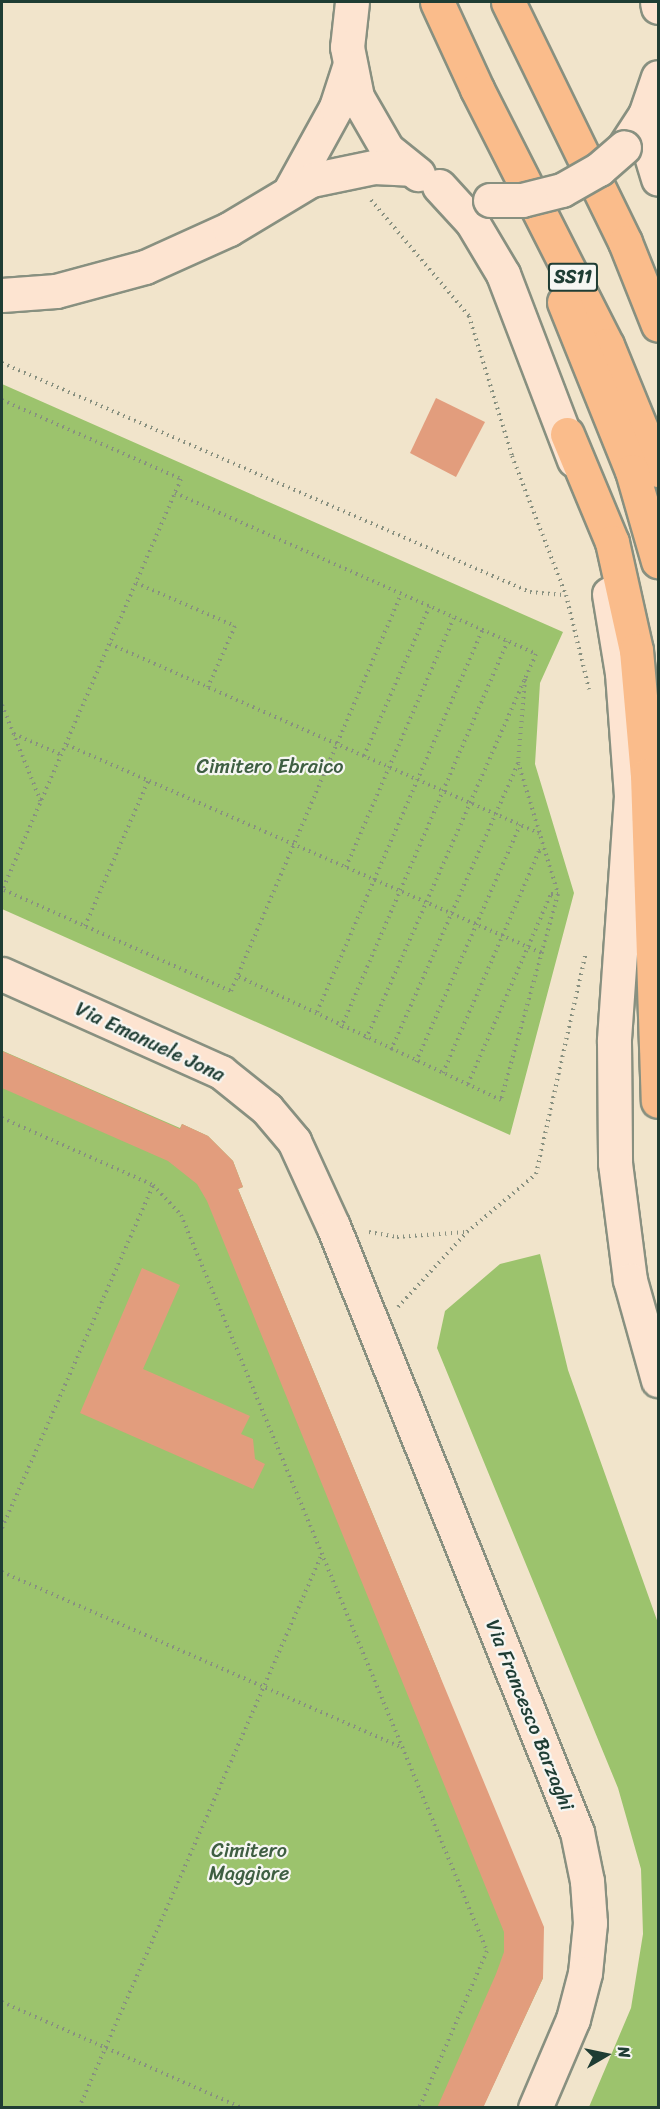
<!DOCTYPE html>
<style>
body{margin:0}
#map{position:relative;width:660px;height:2109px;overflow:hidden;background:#f1e4cb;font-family:Sriracha,sans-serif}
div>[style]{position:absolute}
.green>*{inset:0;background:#9cc36d}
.building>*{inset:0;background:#e29d7d}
.path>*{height:4px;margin-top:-2px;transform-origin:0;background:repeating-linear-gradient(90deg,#889080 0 1.5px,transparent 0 6px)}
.roads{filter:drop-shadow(2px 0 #889080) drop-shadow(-2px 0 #889080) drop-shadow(0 2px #889080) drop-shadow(0 -2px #889080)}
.secondary>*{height:33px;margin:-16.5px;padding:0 16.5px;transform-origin:16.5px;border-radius:16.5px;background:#fde4d1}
.highway>*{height:33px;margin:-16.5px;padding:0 16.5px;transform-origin:16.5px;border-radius:16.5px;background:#fabc8b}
.bridges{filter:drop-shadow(2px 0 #889080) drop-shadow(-2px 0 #889080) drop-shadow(0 2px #889080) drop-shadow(0 -2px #889080)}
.secondary-bridge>*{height:33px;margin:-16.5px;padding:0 16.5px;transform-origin:16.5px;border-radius:16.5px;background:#fde4d1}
span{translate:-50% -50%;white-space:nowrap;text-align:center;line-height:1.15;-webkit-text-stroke:4.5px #f6f6f2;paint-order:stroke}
.shield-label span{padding:2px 4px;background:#f6f6f2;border:2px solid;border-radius:4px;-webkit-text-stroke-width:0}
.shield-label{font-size:18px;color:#1f3d34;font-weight:700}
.park-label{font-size:20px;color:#3e5e42}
.street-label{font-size:20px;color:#1f3d34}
.frame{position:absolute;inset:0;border:3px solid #1f3d34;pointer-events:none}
.north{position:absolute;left:576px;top:2025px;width:60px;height:60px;-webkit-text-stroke:4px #f6f6f2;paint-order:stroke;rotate:81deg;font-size:16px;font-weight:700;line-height:24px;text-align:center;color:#1f3d34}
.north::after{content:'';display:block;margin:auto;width:21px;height:27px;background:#1f3d34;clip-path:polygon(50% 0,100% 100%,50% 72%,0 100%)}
</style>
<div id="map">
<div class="green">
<div style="clip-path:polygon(2px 384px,563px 632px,540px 683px,535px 764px,574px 893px,510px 1135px,2px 909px)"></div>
<div style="clip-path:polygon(2px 1045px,3px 1051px,180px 1128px,182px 1124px,208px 1136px,233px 1161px,243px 1187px,238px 1189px,439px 1674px,543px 1978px,483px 2107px,2px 2107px)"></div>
<div style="clip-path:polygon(540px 1254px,568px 1370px,658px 1623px,658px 2107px,589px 2107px,631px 2008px,643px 1934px,641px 1869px,618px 1788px,437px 1348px,445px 1311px,500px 1264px)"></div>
</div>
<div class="building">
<div style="clip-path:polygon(436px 398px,485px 422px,456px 477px,410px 453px)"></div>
<div style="clip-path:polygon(2px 1051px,180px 1129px,182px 1124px,208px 1136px,233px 1161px,243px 1187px,238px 1189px,544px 1927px,543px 1978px,483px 2108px,437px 2108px,496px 1974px,504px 1952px,504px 1932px,207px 1201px,197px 1184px,168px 1161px,2px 1088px)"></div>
<div style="clip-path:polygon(142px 1268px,180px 1285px,143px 1369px,250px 1416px,241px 1434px,253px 1439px,255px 1459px,265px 1464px,253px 1489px,80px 1413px)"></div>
</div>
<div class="path">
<div style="left:371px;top:200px;width:152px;rotate:49.8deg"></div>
<div style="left:469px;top:316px;width:146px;rotate:72.9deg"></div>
<div style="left:512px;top:456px;width:149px;rotate:68.8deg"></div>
<div style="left:566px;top:595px;width:97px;rotate:76.3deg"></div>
<div style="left:2px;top:363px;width:576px;rotate:23.45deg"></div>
<div style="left:530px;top:592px;width:36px;rotate:5deg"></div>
<div style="left:2px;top:400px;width:196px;rotate:23.8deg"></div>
<div style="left:181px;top:479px;width:448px;rotate:113.5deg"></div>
<div style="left:175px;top:493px;width:395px;rotate:24deg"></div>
<div style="left:536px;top:654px;width:27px;rotate:114deg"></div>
<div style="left:525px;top:679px;width:83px;rotate:94.8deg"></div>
<div style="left:518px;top:762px;width:138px;rotate:73.1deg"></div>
<div style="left:558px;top:894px;width:214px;rotate:105.5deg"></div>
<div style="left:501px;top:1100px;width:292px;rotate:-154.8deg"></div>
<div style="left:136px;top:583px;width:108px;rotate:23.5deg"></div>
<div style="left:235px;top:626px;width:67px;rotate:113.9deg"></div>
<div style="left:110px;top:644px;width:469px;rotate:23.8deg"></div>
<div style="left:2px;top:705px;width:105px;rotate:68.1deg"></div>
<div style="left:14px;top:734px;width:52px;rotate:23.6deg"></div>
<div style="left:67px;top:745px;width:519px;rotate:23.65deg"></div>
<div style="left:364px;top:756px;width:163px;rotate:-66.4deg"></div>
<div style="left:346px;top:867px;width:271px;rotate:-66.6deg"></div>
<div style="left:4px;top:890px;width:248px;rotate:24deg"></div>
<div style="left:231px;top:991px;width:431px;rotate:-66.8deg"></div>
<div style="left:85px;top:926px;width:158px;rotate:-66.5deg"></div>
<div style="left:317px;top:1012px;width:416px;rotate:-66.6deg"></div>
<div style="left:341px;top:1028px;width:421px;rotate:-66.7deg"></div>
<div style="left:366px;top:1039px;width:394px;rotate:-66.2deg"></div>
<div style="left:391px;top:1050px;width:314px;rotate:-66.1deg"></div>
<div style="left:416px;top:1062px;width:259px;rotate:-66.3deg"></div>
<div style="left:443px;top:1073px;width:242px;rotate:-66.6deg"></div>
<div style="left:539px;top:851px;width:6px;rotate:-31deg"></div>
<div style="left:468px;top:1084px;width:207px;rotate:-66.4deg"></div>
<div style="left:551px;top:894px;width:7px"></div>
<div style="left:2px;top:1118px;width:165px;rotate:23.9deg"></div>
<div style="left:153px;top:1185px;width:41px;rotate:47deg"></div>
<div style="left:181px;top:1215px;width:797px;rotate:67.42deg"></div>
<div style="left:487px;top:1951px;width:171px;rotate:113.4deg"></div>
<div style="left:369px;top:1232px;width:28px;rotate:10deg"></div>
<div style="left:397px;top:1237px;width:69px;rotate:-4.1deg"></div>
<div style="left:398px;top:1307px;width:102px;rotate:-47.4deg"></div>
<div style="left:467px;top:1232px;width:90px;rotate:-40deg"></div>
<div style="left:536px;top:1174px;width:227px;rotate:-77.3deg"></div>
<div style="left:2px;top:1528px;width:375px;rotate:-66.2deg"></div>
<div style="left:2px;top:1572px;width:437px;rotate:23.7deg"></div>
<div style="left:2px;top:2002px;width:262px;rotate:23.8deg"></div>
<div style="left:79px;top:2108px;width:605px;rotate:-66.32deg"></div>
</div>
<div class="roads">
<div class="secondary">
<div style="left:352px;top:2px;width:45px;rotate:96.3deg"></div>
<div style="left:347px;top:47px;width:51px;rotate:78.7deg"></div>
<div style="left:357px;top:97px;width:60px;rotate:60deg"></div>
<div style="left:387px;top:149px;width:40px;rotate:39deg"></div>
<div style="left:657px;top:2px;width:5px;rotate:79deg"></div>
<div style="left:645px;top:115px;width:34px;rotate:83deg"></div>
<div style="left:649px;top:149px;width:31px;rotate:73deg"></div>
<div style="left:624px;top:147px;width:38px;rotate:-57deg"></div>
<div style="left:645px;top:115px;width:40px;rotate:-71.1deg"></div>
<div style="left:439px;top:186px;width:49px;rotate:47.5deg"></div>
<div style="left:472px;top:222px;width:61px;rotate:59.2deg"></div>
<div style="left:503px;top:274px;width:199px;rotate:69.1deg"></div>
<div style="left:291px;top:189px;width:94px;rotate:-61.2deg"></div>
<div style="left:336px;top:107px;width:42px;rotate:-72deg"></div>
<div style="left:2px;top:295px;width:54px;rotate:-4.2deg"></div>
<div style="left:56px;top:291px;width:92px;rotate:-15.1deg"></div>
<div style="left:145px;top:267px;width:92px;rotate:-24.3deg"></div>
<div style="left:229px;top:229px;width:96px;rotate:-30.9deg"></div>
<div style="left:311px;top:180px;width:64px;rotate:-11.7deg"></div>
<div style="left:374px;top:167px;width:36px;rotate:3deg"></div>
<div style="left:609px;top:594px;width:80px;rotate:80.7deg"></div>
<div style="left:622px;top:673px;width:123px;rotate:85.8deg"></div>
<div style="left:631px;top:796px;width:246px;rotate:94deg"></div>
<div style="left:614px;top:1041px;width:122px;rotate:89.5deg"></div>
<div style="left:615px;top:1163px;width:118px;rotate:82.7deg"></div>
<div style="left:630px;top:1280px;width:104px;rotate:74.4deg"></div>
<div style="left:2px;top:974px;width:240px;rotate:24.1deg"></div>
<div style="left:221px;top:1072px;width:59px;rotate:38.8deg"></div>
<div style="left:267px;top:1109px;width:42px;rotate:49.8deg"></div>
<div style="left:294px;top:1141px;width:94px;rotate:65.4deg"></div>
<div style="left:333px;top:1226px;width:653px;rotate:68.07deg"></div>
<div style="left:577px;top:1832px;width:50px;rotate:78.5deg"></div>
<div style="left:587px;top:1881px;width:42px;rotate:85.9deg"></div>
<div style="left:590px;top:1923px;width:50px;rotate:95.7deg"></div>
<div style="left:585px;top:1973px;width:48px;rotate:104.6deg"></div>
<div style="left:573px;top:2019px;width:97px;rotate:113.1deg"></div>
</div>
<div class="highway">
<div style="left:437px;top:2px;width:96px;rotate:65.3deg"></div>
<div style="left:477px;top:89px;width:287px;rotate:63.1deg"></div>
<div style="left:607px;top:345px;width:135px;rotate:67.8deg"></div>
<div style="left:508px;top:2px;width:267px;rotate:64deg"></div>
<div style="left:625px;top:242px;width:89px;rotate:68.3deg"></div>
<div style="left:564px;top:302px;width:182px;rotate:68.1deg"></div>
<div style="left:632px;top:471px;width:94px;rotate:73.9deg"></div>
<div style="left:567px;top:434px;width:117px;rotate:67.4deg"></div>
<div style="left:612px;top:542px;width:111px;rotate:77.5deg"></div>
<div style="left:636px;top:650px;width:125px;rotate:85deg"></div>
<div style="left:647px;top:775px;width:326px;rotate:88.1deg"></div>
</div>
</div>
<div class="bridges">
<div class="secondary-bridge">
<div style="left:490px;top:200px;width:32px"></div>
<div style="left:522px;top:200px;width:41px;rotate:-14deg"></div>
<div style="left:562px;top:190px;width:43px;rotate:-29.6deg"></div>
<div style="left:599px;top:169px;width:33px;rotate:-41deg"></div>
</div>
</div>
<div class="shield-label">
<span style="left:573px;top:277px">SS11</span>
</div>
<div class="park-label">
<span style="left:270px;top:766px">Cimitero Ebraico</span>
<span style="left:249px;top:1862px">Cimitero<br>Maggiore</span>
</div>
<div class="street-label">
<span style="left:150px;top:1042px;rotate:25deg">Via Emanuele Jona</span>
<span style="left:530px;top:1715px;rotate:68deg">Via Francesco Barzaghi</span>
</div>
<div class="frame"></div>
<div class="north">N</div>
</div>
